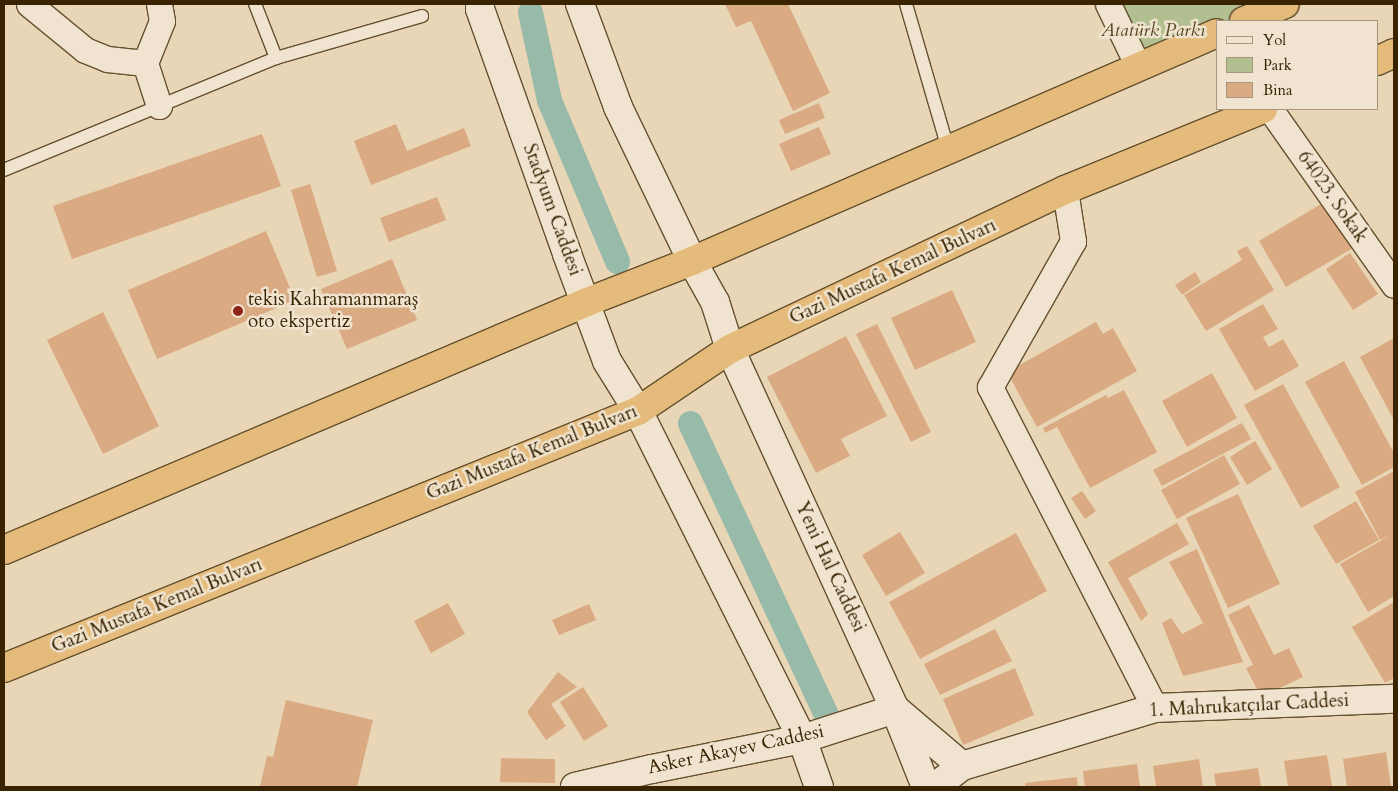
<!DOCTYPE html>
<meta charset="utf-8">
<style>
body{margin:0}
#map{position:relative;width:1398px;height:791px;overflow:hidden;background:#e8d6b6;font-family:Cardo,serif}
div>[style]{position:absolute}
.green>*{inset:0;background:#b2bf91}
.canal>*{height:25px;margin:-12.5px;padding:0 12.5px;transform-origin:12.5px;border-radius:12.5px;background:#98baa8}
.building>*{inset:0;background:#daaa83}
.roads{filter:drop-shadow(1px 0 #65502e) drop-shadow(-1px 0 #65502e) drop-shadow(0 1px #65502e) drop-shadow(0 -1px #65502e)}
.service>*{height:12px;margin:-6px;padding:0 6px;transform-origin:6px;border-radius:6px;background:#f0e4d0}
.minor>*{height:25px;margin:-12.5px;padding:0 12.5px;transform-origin:12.5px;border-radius:12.5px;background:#f0e4d0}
.tertiary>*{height:28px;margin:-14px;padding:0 14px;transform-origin:14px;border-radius:14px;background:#f0e4d0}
.secondary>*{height:28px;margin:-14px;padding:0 14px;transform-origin:14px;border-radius:14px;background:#f0e4d0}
.trunk>*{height:28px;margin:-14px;padding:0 14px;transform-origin:14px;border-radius:14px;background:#e4bb7b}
.dots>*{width:14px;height:14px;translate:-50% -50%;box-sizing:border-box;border:2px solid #f0e4d0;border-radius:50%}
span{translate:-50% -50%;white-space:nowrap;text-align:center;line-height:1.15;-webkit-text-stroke:5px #f0e4d0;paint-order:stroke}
.park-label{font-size:19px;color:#574a25;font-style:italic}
.street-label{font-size:19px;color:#392301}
.poi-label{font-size:19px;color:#392301}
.left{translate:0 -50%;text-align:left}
.frame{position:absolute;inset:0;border:5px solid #392301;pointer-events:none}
.legend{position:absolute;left:1216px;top:20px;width:162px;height:90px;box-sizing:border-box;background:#f0e4d0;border:1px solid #a7977d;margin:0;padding:6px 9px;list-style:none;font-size:15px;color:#392301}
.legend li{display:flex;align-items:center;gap:10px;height:25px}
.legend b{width:25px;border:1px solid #a7977d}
</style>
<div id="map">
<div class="green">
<div style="clip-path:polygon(1110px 4px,1285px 4px,1244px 21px,1217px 21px,1138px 66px)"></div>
</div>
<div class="canal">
<div style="left:530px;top:12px;width:90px;rotate:77.8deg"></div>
<div style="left:549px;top:100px;width:175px;rotate:67.1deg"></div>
<div style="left:690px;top:423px;width:320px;rotate:65deg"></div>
</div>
<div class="building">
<div style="clip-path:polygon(725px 4px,788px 4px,830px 93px,793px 111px,751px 21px,736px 27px)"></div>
<div style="clip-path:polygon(819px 103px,825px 118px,785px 134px,779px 120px)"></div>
<div style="clip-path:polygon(396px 124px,407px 151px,464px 128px,471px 146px,371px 185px,354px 141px)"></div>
<div style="clip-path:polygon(819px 127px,831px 154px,791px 171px,779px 144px)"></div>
<div style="clip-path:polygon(262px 134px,281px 186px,72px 259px,53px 206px)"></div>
<div style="clip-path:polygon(310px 184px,337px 271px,317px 277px,291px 190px)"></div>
<div style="clip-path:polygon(437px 197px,446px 220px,389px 242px,380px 218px)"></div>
<div style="clip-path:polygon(1326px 201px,1353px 248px,1286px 287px,1259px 241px)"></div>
<div style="clip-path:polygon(266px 231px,295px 300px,157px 359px,128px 290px)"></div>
<div style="clip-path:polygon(1247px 246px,1274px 290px,1206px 331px,1184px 295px,1242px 260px,1237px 251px)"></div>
<div style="clip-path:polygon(1350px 253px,1378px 294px,1353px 310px,1326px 269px)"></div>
<div style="clip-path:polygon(392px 259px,417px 320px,347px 349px,321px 289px)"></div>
<div style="clip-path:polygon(1195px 272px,1201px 282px,1182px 295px,1175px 285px)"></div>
<div style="clip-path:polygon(952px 290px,976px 342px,915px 370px,891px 318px)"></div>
<div style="clip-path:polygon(1263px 304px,1278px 329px,1263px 337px,1269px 347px,1283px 339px,1299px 366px,1255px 391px,1219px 329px)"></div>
<div style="clip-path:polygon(103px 312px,159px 426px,103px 454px,47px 340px)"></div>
<div style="clip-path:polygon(1096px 322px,1103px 334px,1113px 328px,1137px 371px,1037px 427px,1007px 372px)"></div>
<div style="clip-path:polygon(877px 324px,931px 432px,911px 442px,856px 334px)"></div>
<div style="clip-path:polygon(846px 336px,887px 416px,841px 439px,850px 456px,816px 473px,767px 377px)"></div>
<div style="clip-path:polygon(1394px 338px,1394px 420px,1360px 357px)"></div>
<div style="clip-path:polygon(1344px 361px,1394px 453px,1394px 467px,1362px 485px,1305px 382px)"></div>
<div style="clip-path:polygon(1212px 373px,1237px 418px,1187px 447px,1162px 401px)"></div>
<div style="clip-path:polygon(1283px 384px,1340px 487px,1301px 508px,1244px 405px)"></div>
<div style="clip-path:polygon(1124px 390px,1157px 452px,1090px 488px,1057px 427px,1045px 433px,1043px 428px,1106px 395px,1108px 398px)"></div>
<div style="clip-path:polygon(1242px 423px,1251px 439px,1162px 486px,1153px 470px)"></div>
<div style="clip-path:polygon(1255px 441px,1272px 469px,1247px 485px,1230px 457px)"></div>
<div style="clip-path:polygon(1224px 455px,1240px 484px,1177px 519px,1161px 490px)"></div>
<div style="clip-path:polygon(1394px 471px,1394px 596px,1368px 612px,1340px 564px,1389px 536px,1380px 540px,1355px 492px)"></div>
<div style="clip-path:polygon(1082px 491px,1096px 511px,1085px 519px,1071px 498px)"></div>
<div style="clip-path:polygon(1238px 494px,1280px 584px,1228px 608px,1186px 518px)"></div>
<div style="clip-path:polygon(1356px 501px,1379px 540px,1336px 564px,1313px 526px)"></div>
<div style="clip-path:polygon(1177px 523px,1189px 544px,1128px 578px,1148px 614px,1141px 621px,1108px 562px)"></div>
<div style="clip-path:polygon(900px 532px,925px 573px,886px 596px,862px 555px)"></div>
<div style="clip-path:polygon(1016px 533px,1047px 591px,920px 659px,889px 602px)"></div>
<div style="clip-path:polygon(1197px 549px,1243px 662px,1183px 676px,1162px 623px,1171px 618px,1182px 634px,1203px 623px,1169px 562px)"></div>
<div style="clip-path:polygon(1394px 602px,1394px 678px,1385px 683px,1352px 627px)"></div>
<div style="clip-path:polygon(448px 603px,465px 634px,431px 653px,414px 621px)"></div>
<div style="clip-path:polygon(589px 604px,596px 620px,559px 635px,552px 620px)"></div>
<div style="clip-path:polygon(1249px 605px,1274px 655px,1289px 648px,1303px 677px,1261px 697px,1246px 668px,1253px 665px,1228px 615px)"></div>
<div style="clip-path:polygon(995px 629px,1012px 661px,940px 695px,924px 664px)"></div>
<div style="clip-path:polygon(1015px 668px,1034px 715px,963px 745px,943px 699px)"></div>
<div style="clip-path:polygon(558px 672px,577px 687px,551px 704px,566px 726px,546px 740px,527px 712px)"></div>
<div style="clip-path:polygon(583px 687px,608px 726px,584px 741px,560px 702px)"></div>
<div style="clip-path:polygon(286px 700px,373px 720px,357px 787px,260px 787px,267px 756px,273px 757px)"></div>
<div style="clip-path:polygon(1386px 752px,1391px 787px,1347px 787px,1343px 759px)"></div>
<div style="clip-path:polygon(1327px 755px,1332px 787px,1288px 787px,1284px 761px)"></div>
<div style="clip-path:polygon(501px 758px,555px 759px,555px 783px,500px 782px)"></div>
<div style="clip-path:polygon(1199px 759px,1203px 787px,1156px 787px,1153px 766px)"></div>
<div style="clip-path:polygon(1137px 764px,1140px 787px,1085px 787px,1083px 771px)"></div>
<div style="clip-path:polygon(1258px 768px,1261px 787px,1216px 787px,1214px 774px)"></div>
<div style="clip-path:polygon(1077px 777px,1078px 787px,1026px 787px,1025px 783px)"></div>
</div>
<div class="roads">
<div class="service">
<div style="left:255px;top:4px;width:58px;rotate:68.7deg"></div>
<div style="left:906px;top:4px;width:151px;rotate:73.8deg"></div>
<div style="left:4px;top:170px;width:294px;rotate:-22.4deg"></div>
<div style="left:276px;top:58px;width:152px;rotate:-16deg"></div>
</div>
<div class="minor">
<div style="left:29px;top:4px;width:72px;rotate:39.4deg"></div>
<div style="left:85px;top:50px;width:24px;rotate:22deg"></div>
<div style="left:107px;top:59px;width:38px;rotate:6deg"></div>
<div style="left:1108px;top:4px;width:69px;rotate:64.2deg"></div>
<div style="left:159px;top:106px;width:45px;rotate:-108deg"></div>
<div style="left:145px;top:63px;width:45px;rotate:-68deg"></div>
<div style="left:162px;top:21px;width:17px;rotate:-100deg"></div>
<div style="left:1270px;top:109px;width:215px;rotate:54.8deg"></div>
<div style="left:1065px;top:190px;width:52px;rotate:81.1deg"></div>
<div style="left:1073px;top:241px;width:168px;rotate:119.6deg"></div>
<div style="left:990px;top:387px;width:361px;rotate:62.8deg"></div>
</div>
<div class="tertiary">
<div style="left:730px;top:349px;width:396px;rotate:65.4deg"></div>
<div style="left:895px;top:709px;width:84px;rotate:68.3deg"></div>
<div style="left:638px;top:411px;width:367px;rotate:63.4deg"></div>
<div style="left:802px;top:739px;width:51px;rotate:70.5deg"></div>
<div style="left:575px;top:787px;width:79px;rotate:-13.2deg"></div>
<div style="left:652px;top:769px;width:153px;rotate:-11.3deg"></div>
<div style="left:802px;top:739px;width:98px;rotate:-17.9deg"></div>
<div style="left:895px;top:709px;width:88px;rotate:40.4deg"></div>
<div style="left:935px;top:787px;width:34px;rotate:-38deg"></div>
<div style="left:962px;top:766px;width:202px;rotate:-16.7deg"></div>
<div style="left:1155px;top:708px;width:239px;rotate:-2.2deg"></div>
</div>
<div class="secondary">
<div style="left:480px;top:4px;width:5px;rotate:90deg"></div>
<div style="left:480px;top:9px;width:260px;rotate:70.4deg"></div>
<div style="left:567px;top:254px;width:114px;rotate:69.5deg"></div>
<div style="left:607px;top:361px;width:59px;rotate:58.2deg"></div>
<div style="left:580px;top:4px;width:110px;rotate:69.7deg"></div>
<div style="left:618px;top:107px;width:171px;rotate:64.3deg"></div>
<div style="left:692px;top:261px;width:47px;rotate:60.7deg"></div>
<div style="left:715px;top:302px;width:49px;rotate:72.3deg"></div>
</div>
<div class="trunk">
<div style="left:1244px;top:21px;width:44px;rotate:-22.5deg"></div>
<div style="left:1377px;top:61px;width:19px;rotate:-25deg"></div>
<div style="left:4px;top:550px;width:634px;rotate:-23.04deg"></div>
<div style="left:587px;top:302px;width:113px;rotate:-21.3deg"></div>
<div style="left:692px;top:261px;width:572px;rotate:-23.47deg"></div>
<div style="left:4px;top:668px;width:684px;rotate:-22.07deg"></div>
<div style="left:638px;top:411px;width:111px;rotate:-34deg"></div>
<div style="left:730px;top:349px;width:371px;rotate:-25.4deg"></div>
<div style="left:1065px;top:190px;width:214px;rotate:-22.2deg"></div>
</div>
</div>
<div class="dots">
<div style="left:238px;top:311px;background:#8f2418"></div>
</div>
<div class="park-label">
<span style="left:1153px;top:31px">Atatürk Parkı</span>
</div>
<div class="street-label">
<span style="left:1332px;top:197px;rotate:55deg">64023. Sokak</span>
<span style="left:552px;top:210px;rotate:70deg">Stadyum Caddesi</span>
<span style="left:893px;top:272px;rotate:-25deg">Gazi Mustafa Kemal Bulvarı</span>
<span style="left:532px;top:453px;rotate:-22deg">Gazi Mustafa Kemal Bulvarı</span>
<span style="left:830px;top:567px;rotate:65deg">Yeni Hal Caddesi</span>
<span style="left:157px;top:606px;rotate:-22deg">Gazi Mustafa Kemal Bulvarı</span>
<span style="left:1249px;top:706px;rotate:-3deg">1. Mahrukatçılar Caddesi</span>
<span style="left:736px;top:750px;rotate:-12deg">Asker Akayev Caddesi</span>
</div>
<div class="poi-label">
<span class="left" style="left:248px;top:311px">tekis Kahramanmaraş<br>oto ekspertiz</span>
</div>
<div class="frame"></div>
<ul class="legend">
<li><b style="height:6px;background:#f0e4d0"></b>Yol</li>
<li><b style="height:14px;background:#b2bf91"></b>Park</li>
<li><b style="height:14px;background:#daaa83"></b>Bina</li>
</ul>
</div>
